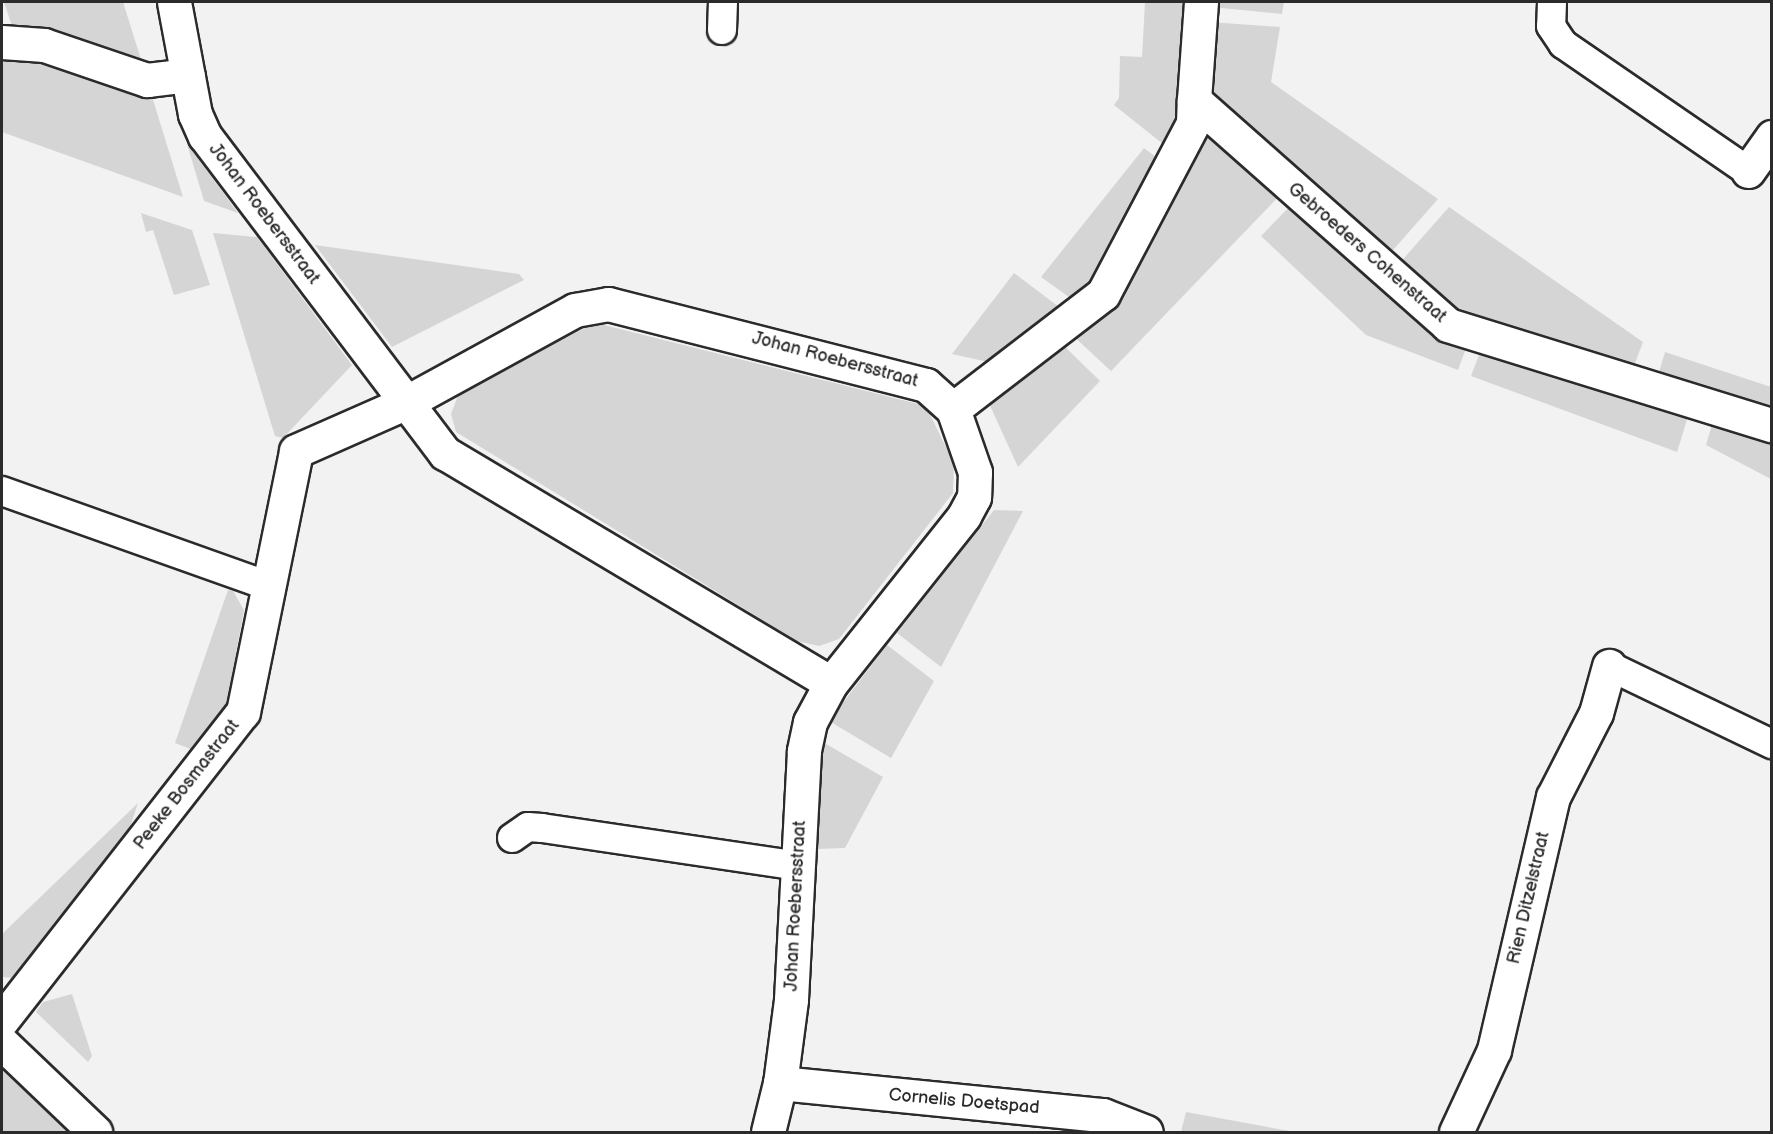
<!DOCTYPE html>
<style>
body{margin:0}
#map{position:relative;width:1773px;height:1134px;overflow:hidden;background:#f2f2f2;font-family:"Balsamiq Sans",sans-serif}
div>[style]{position:absolute}
.green>*{inset:0;background:#d5d5d5}
.roads{filter:drop-shadow(2px 0 #2b2b2b) drop-shadow(-2px 0 #2b2b2b) drop-shadow(0 2px #2b2b2b) drop-shadow(0 -2px #2b2b2b)}
.lane>*{height:28px;margin:-14px;padding:0 14px;transform-origin:14px;border-radius:14px;background:#fff}
.street>*{height:33px;margin:-16.5px;padding:0 16.5px;transform-origin:16.5px;border-radius:16.5px;background:#fff}
span{translate:-50% -50%;white-space:nowrap;text-align:center;line-height:1.15;-webkit-text-stroke:4.5px #fff;paint-order:stroke}
.street-label{font-size:18px;color:#2b2b2b}
.frame{position:absolute;inset:0;border:3px solid #2b2b2b;pointer-events:none}
</style>
<div id="map">
<div class="green">
<div style="clip-path:polygon(4px 2px,123px 2px,144px 69px,87px 43px,15px 35px)"></div>
<div style="clip-path:polygon(1145px 2px,1190px 2px,1181px 123px,1168px 148px,1114px 105px,1119px 98px,1120px 56px,1142px 57px)"></div>
<div style="clip-path:polygon(1211px 2px,1284px 2px,1282px 14px,1211px 7px)"></div>
<div style="clip-path:polygon(1210px 22px,1280px 27px,1271px 82px,1438px 199px,1386px 258px,1219px 111px,1224px 104px,1205px 88px)"></div>
<div style="clip-path:polygon(2px 51px,41px 54px,150px 90px,183px 197px,2px 132px)"></div>
<div style="clip-path:polygon(1204px 124px,1283px 192px,1111px 371px,1070px 333px)"></div>
<div style="clip-path:polygon(187px 144px,238px 213px,204px 201px)"></div>
<div style="clip-path:polygon(1144px 148px,1161px 161px,1094px 287px,1076px 302px,1041px 277px)"></div>
<div style="clip-path:polygon(1294px 202px,1468px 343px,1458px 370px,1366px 335px,1261px 236px)"></div>
<div style="clip-path:polygon(1449px 207px,1643px 342px,1632px 371px,1453px 317px,1397px 266px)"></div>
<div style="clip-path:polygon(141px 213px,192px 230px,210px 285px,174px 295px,153px 230px,146px 232px)"></div>
<div style="clip-path:polygon(213px 233px,257px 237px,352px 365px,283px 438px,275px 436px)"></div>
<div style="clip-path:polygon(315px 245px,519px 274px,524px 280px,392px 347px)"></div>
<div style="clip-path:polygon(1014px 273px,1063px 310px,997px 364px,952px 354px)"></div>
<div style="clip-path:polygon(600px 324px,926px 406px,954px 464px,953px 493px,839px 639px,819px 646px,797px 641px,456px 432px,451px 414px,459px 393px,585px 328px)"></div>
<div style="clip-path:polygon(1059px 341px,1100px 381px,1018px 467px,987px 399px)"></div>
<div style="clip-path:polygon(1482px 347px,1690px 410px,1677px 452px,1471px 376px)"></div>
<div style="clip-path:polygon(1665px 352px,1771px 387px,1771px 414px,1657px 379px)"></div>
<div style="clip-path:polygon(1714px 418px,1771px 436px,1771px 479px,1706px 445px)"></div>
<div style="clip-path:polygon(994px 510px,1023px 511px,941px 667px,897px 633px)"></div>
<div style="clip-path:polygon(228px 590px,233px 591px,244px 610px,226px 707px,193px 750px,175px 743px)"></div>
<div style="clip-path:polygon(887px 645px,934px 681px,891px 758px,829px 721px)"></div>
<div style="clip-path:polygon(821px 741px,883px 777px,845px 848px,818px 849px)"></div>
<div style="clip-path:polygon(138px 803px,128px 833px,15px 978px,2px 977px,2px 934px)"></div>
<div style="clip-path:polygon(72px 994px,92px 1056px,88px 1062px,36px 1012px,43px 1002px)"></div>
<div style="clip-path:polygon(2px 1069px,70px 1132px,2px 1132px)"></div>
<div style="clip-path:polygon(1186px 1112px,1295px 1132px,1181px 1132px)"></div>
</div>
<div class="roads">
<div class="lane">
<div style="left:1552px;top:2px;width:24px;rotate:92deg"></div>
<div style="left:1551px;top:26px;width:22px;rotate:56deg"></div>
<div style="left:1563px;top:44px;width:224px;rotate:34.5deg"></div>
<div style="left:722px;top:30px;width:28px;rotate:-88deg"></div>
<div style="left:2px;top:491px;width:283px;rotate:19.6deg"></div>
<div style="left:1609px;top:666px;width:181px;rotate:25.6deg"></div>
<div style="left:512px;top:838px;width:19px;rotate:-35deg"></div>
<div style="left:528px;top:827px;width:14px;rotate:4deg"></div>
<div style="left:542px;top:828px;width:259px;rotate:8.4deg"></div>
</div>
<div class="street">
<div style="left:174px;top:2px;width:114px;rotate:79.4deg"></div>
<div style="left:195px;top:114px;width:24px;rotate:66deg"></div>
<div style="left:205px;top:136px;width:398px;rotate:52.9deg"></div>
<div style="left:445px;top:453px;width:449px;rotate:30.8deg"></div>
<div style="left:1201px;top:2px;width:98px;rotate:94.1deg"></div>
<div style="left:1194px;top:100px;width:339px;rotate:41.5deg"></div>
<div style="left:1448px;top:325px;width:339px;rotate:17.2deg"></div>
<div style="left:2px;top:42px;width:42px;rotate:4.1deg"></div>
<div style="left:44px;top:45px;width:109px;rotate:18.8deg"></div>
<div style="left:147px;top:80px;width:41px;rotate:-7deg"></div>
<div style="left:1748px;top:171px;width:42px;rotate:-54.8deg"></div>
<div style="left:953px;top:409px;width:189px;rotate:-37.5deg"></div>
<div style="left:1103px;top:294px;width:193px;rotate:-62.2deg"></div>
<div style="left:1193px;top:123px;width:23px;rotate:-88deg"></div>
<div style="left:2px;top:1020px;width:391px;rotate:-52deg"></div>
<div style="left:243px;top:712px;width:266px;rotate:-78.5deg"></div>
<div style="left:296px;top:451px;width:121px;rotate:-23.8deg"></div>
<div style="left:407px;top:402px;width:192px;rotate:-28.7deg"></div>
<div style="left:575px;top:310px;width:34px;rotate:-10deg"></div>
<div style="left:608px;top:304px;width:328px;rotate:14.3deg"></div>
<div style="left:926px;top:385px;width:36px;rotate:42deg"></div>
<div style="left:953px;top:409px;width:67px;rotate:70.8deg"></div>
<div style="left:975px;top:472px;width:25px;rotate:92deg"></div>
<div style="left:974px;top:497px;width:21px;rotate:118deg"></div>
<div style="left:964px;top:516px;width:213px;rotate:128.5deg"></div>
<div style="left:831px;top:683px;width:44px;rotate:118.3deg"></div>
<div style="left:810px;top:722px;width:30px;rotate:102deg"></div>
<div style="left:804px;top:751px;width:249px;rotate:93deg"></div>
<div style="left:791px;top:1000px;width:84px;rotate:97.5deg"></div>
<div style="left:780px;top:1083px;width:50px;rotate:103.8deg"></div>
<div style="left:2px;top:1043px;width:129px;rotate:43.7deg"></div>
<div style="left:780px;top:1083px;width:325px;rotate:5.7deg"></div>
<div style="left:1103px;top:1115px;width:46px;rotate:21.6deg"></div>
<div style="left:1456px;top:1132px;width:90px;rotate:-65.1deg"></div>
<div style="left:1494px;top:1050px;width:260px;rotate:-76.9deg"></div>
<div style="left:1553px;top:797px;width:94px;rotate:-62.9deg"></div>
<div style="left:1596px;top:713px;width:49px;rotate:-74.5deg"></div>
</div>
</div>
<div class="street-label">
<span style="left:264px;top:214px;rotate:53deg">Johan Roebersstraat</span>
<span style="left:1367px;top:253px;rotate:41deg">Gebroeders Cohenstraat</span>
<span style="left:835px;top:360px;rotate:15deg">Johan Roebersstraat</span>
<span style="left:187px;top:785px;rotate:-52deg">Peeke Bosmastraat</span>
<span style="left:1529px;top:898px;rotate:-77deg">Rien Ditzelstraat</span>
<span style="left:796px;top:906px;rotate:-87deg">Johan Roebersstraat</span>
<span style="left:964px;top:1102px;rotate:5deg">Cornelis Doetspad</span>
</div>
<div class="frame"></div>
</div>
